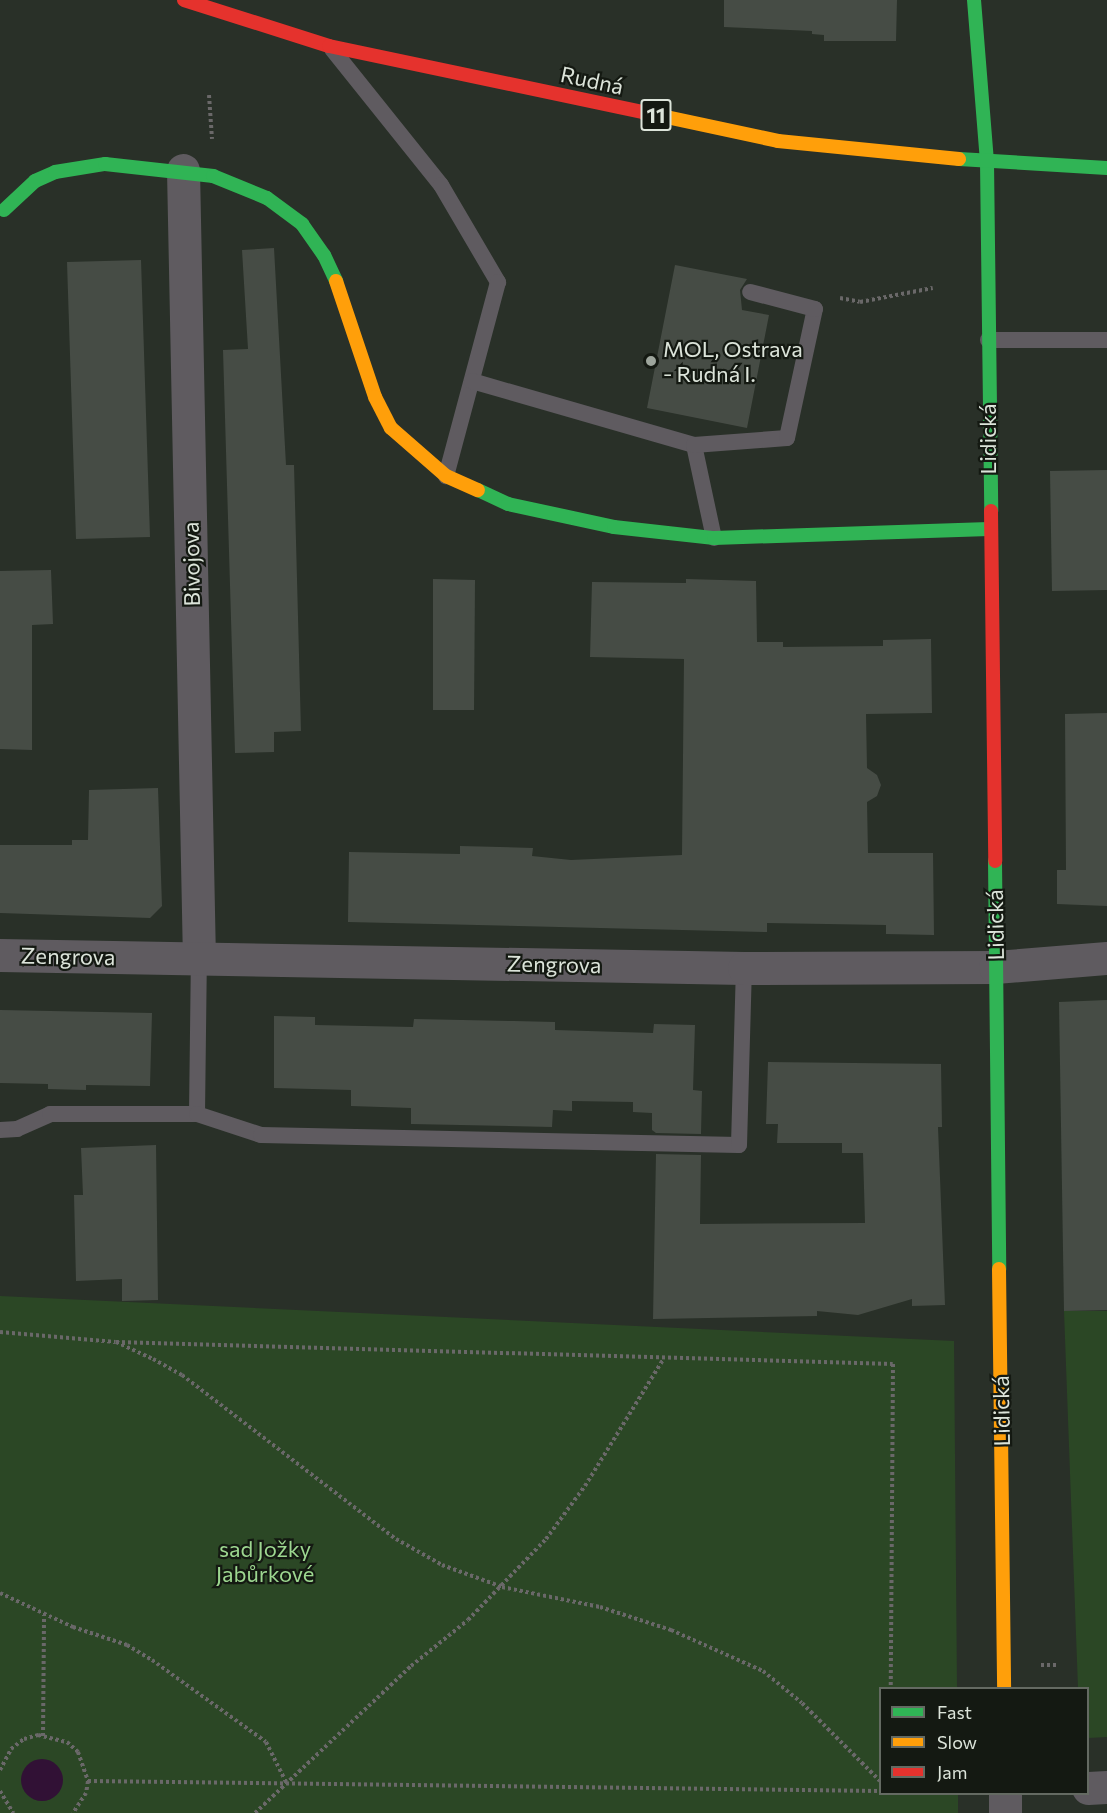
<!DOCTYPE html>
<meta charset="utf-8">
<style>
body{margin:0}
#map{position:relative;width:1107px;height:1813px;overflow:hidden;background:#293028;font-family:Commissioner,sans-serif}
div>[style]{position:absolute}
.green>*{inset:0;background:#2b4725}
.water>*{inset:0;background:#311135}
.round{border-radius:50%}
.building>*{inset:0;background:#464c45}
.path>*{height:4px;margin-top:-2px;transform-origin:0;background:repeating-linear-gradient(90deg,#6a6869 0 3px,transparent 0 6px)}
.lane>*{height:16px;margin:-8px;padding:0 8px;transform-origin:8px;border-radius:8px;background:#5f5b60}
.street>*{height:33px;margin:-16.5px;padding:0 16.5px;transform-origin:16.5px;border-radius:16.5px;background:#5f5b60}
.fast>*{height:14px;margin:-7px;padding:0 7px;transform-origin:7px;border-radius:7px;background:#30b455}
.slow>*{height:14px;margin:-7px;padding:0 7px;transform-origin:7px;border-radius:7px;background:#ff9f0a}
.jam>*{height:14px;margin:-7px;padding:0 7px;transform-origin:7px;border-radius:7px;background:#e5322d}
.dots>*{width:16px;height:16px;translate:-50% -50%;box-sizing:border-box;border:3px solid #141912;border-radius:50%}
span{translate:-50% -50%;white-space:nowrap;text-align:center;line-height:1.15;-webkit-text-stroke:4.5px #141912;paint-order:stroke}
.shield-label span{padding:2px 4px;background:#141912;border:2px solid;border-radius:4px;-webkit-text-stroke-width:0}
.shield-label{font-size:21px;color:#dce4da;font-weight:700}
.street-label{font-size:22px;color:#dce4da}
.poi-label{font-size:22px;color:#dce4da}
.left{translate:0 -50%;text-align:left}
.park-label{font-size:22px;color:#9dd790}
.legend{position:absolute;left:879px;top:1687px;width:210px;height:108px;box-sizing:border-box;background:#141912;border:2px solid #646a62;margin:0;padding:8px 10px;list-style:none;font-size:18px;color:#dce4da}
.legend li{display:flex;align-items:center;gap:12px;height:30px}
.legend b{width:30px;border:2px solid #646a62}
</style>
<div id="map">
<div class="green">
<div style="clip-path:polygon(0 1296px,954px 1341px,957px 1688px,880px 1688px,880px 1794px,958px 1794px,958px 1813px,0 1813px)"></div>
<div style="clip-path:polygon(1064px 1311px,1107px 1311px,1107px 1737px,1088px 1738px,1088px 1688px,1078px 1688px)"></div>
</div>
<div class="water">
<div class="round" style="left:21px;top:1759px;width:42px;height:42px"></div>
</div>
<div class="building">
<div style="clip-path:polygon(724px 0,897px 0,896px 41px,824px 41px,824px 35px,812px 34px,812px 31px,724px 27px)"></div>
<div style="clip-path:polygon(274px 248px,286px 465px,294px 465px,301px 731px,274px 732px,274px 752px,235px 753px,223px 350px,248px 349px,242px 250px)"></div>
<div style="clip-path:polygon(141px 260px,150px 537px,76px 539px,67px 262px)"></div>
<div style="clip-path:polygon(675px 265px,747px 279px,740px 290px,742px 310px,769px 315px,747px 428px,647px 408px)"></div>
<div style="clip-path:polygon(1107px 470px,1107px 590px,1052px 591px,1050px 471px)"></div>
<div style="clip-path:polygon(51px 570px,53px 624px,32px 625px,32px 750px,0 749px,0 571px)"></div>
<div style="clip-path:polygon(433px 579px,475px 580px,474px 710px,433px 710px)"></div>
<div style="clip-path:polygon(686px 579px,756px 581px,757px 642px,783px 642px,783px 647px,883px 646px,883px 640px,931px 639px,932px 713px,866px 714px,867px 768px,877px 775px,881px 785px,877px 796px,867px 802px,868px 853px,933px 853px,934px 935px,886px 934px,886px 925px,767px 923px,767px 932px,348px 922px,349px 852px,460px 854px,460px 846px,533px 848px,532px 856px,571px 860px,682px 855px,684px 659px,590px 657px,592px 582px,686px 583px)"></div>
<div style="clip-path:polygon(1107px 713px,1107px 906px,1057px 904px,1057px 870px,1066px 870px,1065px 714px)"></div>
<div style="clip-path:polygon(158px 788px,162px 906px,150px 918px,0 913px,0 845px,72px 845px,72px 840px,88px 840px,89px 790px)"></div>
<div style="clip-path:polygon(1107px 1000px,1107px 1310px,1064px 1311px,1059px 1002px)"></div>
<div style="clip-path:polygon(0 1010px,152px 1013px,150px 1086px,86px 1085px,86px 1090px,48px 1089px,48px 1084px,0 1083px)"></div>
<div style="clip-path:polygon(274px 1016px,315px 1017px,315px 1025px,413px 1027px,414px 1019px,514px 1021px,555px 1022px,555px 1030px,653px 1033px,654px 1024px,695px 1025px,693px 1090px,702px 1091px,701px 1134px,656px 1133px,652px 1130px,652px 1113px,633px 1112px,633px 1102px,572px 1101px,572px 1111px,553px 1110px,552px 1127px,411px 1124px,411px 1108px,351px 1106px,351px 1090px,274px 1088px)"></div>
<div style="clip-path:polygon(768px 1062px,941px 1064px,942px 1127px,938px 1127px,945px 1305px,912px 1306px,912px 1299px,858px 1315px,817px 1311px,817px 1316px,653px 1319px,656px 1154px,701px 1155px,700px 1224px,865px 1223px,863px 1153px,842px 1153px,842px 1143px,777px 1143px,778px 1124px,766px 1124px)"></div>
<div style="clip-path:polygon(156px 1145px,158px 1300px,122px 1301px,122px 1279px,76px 1281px,74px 1195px,83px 1195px,81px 1148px)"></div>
</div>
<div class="path">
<div style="left:209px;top:95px;width:44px;rotate:86.1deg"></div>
<div style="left:840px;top:298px;width:20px;rotate:11deg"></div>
<div style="left:860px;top:302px;width:74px;rotate:-10.9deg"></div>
<div style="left:0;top:1332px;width:116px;rotate:4.9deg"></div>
<div style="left:116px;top:1342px;width:41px;rotate:24.7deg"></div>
<div style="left:153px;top:1359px;width:33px;rotate:29deg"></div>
<div style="left:182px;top:1375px;width:270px;rotate:37.5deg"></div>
<div style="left:396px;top:1539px;width:53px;rotate:29.5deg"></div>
<div style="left:442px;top:1565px;width:64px;rotate:20.1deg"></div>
<div style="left:502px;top:1587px;width:100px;rotate:11.5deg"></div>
<div style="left:600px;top:1607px;width:75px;rotate:17.9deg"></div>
<div style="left:671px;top:1630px;width:101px;rotate:24deg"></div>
<div style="left:763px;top:1671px;width:50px;rotate:39.4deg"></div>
<div style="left:802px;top:1703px;width:110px;rotate:45deg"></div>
<div style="left:116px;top:1342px;width:777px;rotate:1.62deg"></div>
<div style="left:893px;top:1364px;width:324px;rotate:90.4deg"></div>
<div style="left:0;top:1593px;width:81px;rotate:25deg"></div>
<div style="left:73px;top:1627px;width:57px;rotate:18.4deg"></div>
<div style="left:127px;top:1645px;width:29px;rotate:31deg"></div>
<div style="left:152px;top:1660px;width:140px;rotate:35.7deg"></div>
<div style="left:266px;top:1742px;width:45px;rotate:63.4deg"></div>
<div style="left:1041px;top:1665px;width:18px"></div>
<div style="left:43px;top:1736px;width:121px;rotate:-89.5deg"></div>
<div style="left:0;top:1770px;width:24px;rotate:-62deg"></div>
<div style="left:11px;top:1749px;width:16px;rotate:-38deg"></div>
<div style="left:24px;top:1739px;width:15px;rotate:-16deg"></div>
<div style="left:38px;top:1735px;width:30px;rotate:14deg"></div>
<div style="left:67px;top:1742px;width:15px;rotate:42deg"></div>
<div style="left:78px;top:1752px;width:31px;rotate:71deg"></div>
<div style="left:88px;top:1781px;width:12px;rotate:99deg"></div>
<div style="left:86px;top:1793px;width:24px;rotate:123deg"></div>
<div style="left:88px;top:1781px;width:792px;rotate:0.72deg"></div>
<div style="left:0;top:1791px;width:26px;rotate:59deg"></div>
<div style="left:255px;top:1813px;width:214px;rotate:-43.3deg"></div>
<div style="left:411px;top:1666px;width:73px;rotate:-38.9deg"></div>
<div style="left:468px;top:1620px;width:112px;rotate:-46.1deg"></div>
<div style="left:546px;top:1539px;width:66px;rotate:-53.7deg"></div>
<div style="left:585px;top:1486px;width:150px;rotate:-58.3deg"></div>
</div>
<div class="lane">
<div style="left:332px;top:49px;width:174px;rotate:51.3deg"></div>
<div style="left:441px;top:185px;width:113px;rotate:59.6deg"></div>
<div style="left:498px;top:282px;width:201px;rotate:105deg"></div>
<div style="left:988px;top:340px;width:119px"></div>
<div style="left:472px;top:381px;width:231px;rotate:16.1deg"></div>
<div style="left:694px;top:445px;width:95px;rotate:77.9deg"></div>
<div style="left:694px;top:445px;width:93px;rotate:-4.3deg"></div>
<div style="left:787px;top:438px;width:132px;rotate:-77.8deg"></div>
<div style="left:815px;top:309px;width:67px;rotate:-165.3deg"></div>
<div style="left:197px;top:1114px;width:156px;rotate:-89.3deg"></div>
<div style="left:0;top:1130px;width:17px;rotate:-3deg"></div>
<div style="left:17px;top:1129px;width:36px;rotate:-24deg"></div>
<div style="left:50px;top:1114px;width:147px"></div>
<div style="left:197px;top:1114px;width:67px;rotate:18.2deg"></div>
<div style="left:261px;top:1135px;width:478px;rotate:1.2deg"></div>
<div style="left:739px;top:1145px;width:177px;rotate:-88.4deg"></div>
</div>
<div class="street">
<div style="left:183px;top:170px;width:788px;rotate:88.84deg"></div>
<div style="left:0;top:955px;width:744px;rotate:1deg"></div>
<div style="left:744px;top:968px;width:251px;rotate:-0.2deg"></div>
<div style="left:995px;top:967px;width:112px;rotate:-4.6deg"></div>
<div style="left:1088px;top:1788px;width:19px;rotate:-3deg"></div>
<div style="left:1005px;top:1794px;width:19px;rotate:90deg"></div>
</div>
<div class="fast">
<div style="left:974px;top:0;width:163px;rotate:85.4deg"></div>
<div style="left:987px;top:162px;width:349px;rotate:89.3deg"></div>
<div style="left:959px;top:159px;width:148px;rotate:3.5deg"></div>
<div style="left:4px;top:210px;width:42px;rotate:-43.1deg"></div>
<div style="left:35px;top:181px;width:22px;rotate:-24deg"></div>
<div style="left:55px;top:172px;width:51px;rotate:-9.1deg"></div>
<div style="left:105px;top:164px;width:109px;rotate:6.3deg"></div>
<div style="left:213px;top:176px;width:58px;rotate:22.2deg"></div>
<div style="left:267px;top:198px;width:44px;rotate:36.6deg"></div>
<div style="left:302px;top:224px;width:38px;rotate:55deg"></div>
<div style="left:324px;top:255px;width:29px;rotate:65deg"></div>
<div style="left:478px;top:490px;width:33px;rotate:25deg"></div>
<div style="left:508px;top:504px;width:108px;rotate:12.2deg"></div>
<div style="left:614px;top:527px;width:101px;rotate:6.3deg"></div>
<div style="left:714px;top:538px;width:275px;rotate:-1.9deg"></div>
<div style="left:995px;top:861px;width:408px;rotate:89.4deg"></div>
</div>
<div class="slow">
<div style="left:643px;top:112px;width:138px;rotate:12.1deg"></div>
<div style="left:778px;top:141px;width:182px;rotate:5.7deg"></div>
<div style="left:336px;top:281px;width:122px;rotate:71.4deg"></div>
<div style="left:375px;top:397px;width:35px;rotate:63deg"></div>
<div style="left:391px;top:428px;width:73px;rotate:41.1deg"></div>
<div style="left:446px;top:476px;width:35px;rotate:24deg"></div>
<div style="left:999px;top:1269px;width:419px;rotate:89.3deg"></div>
</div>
<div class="jam">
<div style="left:184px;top:0;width:152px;rotate:17.6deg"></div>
<div style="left:329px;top:46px;width:321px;rotate:11.9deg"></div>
<div style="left:991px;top:511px;width:350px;rotate:89.3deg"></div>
</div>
<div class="dots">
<div style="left:651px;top:361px;background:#9da59c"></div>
</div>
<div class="shield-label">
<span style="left:656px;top:115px">11</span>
</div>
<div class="street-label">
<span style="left:592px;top:80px;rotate:12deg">Rudná</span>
<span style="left:988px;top:439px;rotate:-90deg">Lidická</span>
<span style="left:191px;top:564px;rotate:-91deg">Bivojova</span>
<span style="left:995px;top:925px;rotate:-91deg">Lidická</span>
<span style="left:68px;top:956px;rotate:1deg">Zengrova</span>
<span style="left:554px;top:964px;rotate:1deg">Zengrova</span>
<span style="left:1001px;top:1411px;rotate:-91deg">Lidická</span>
</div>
<div class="poi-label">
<span class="left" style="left:663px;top:361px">MOL, Ostrava<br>- Rudná I.</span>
</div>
<div class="park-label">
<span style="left:265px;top:1561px">sad Jožky<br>Jabůrkové</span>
</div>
<ul class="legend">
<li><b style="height:8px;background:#30b455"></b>Fast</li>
<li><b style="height:8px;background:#ff9f0a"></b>Slow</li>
<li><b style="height:8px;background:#e5322d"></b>Jam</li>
</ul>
</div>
